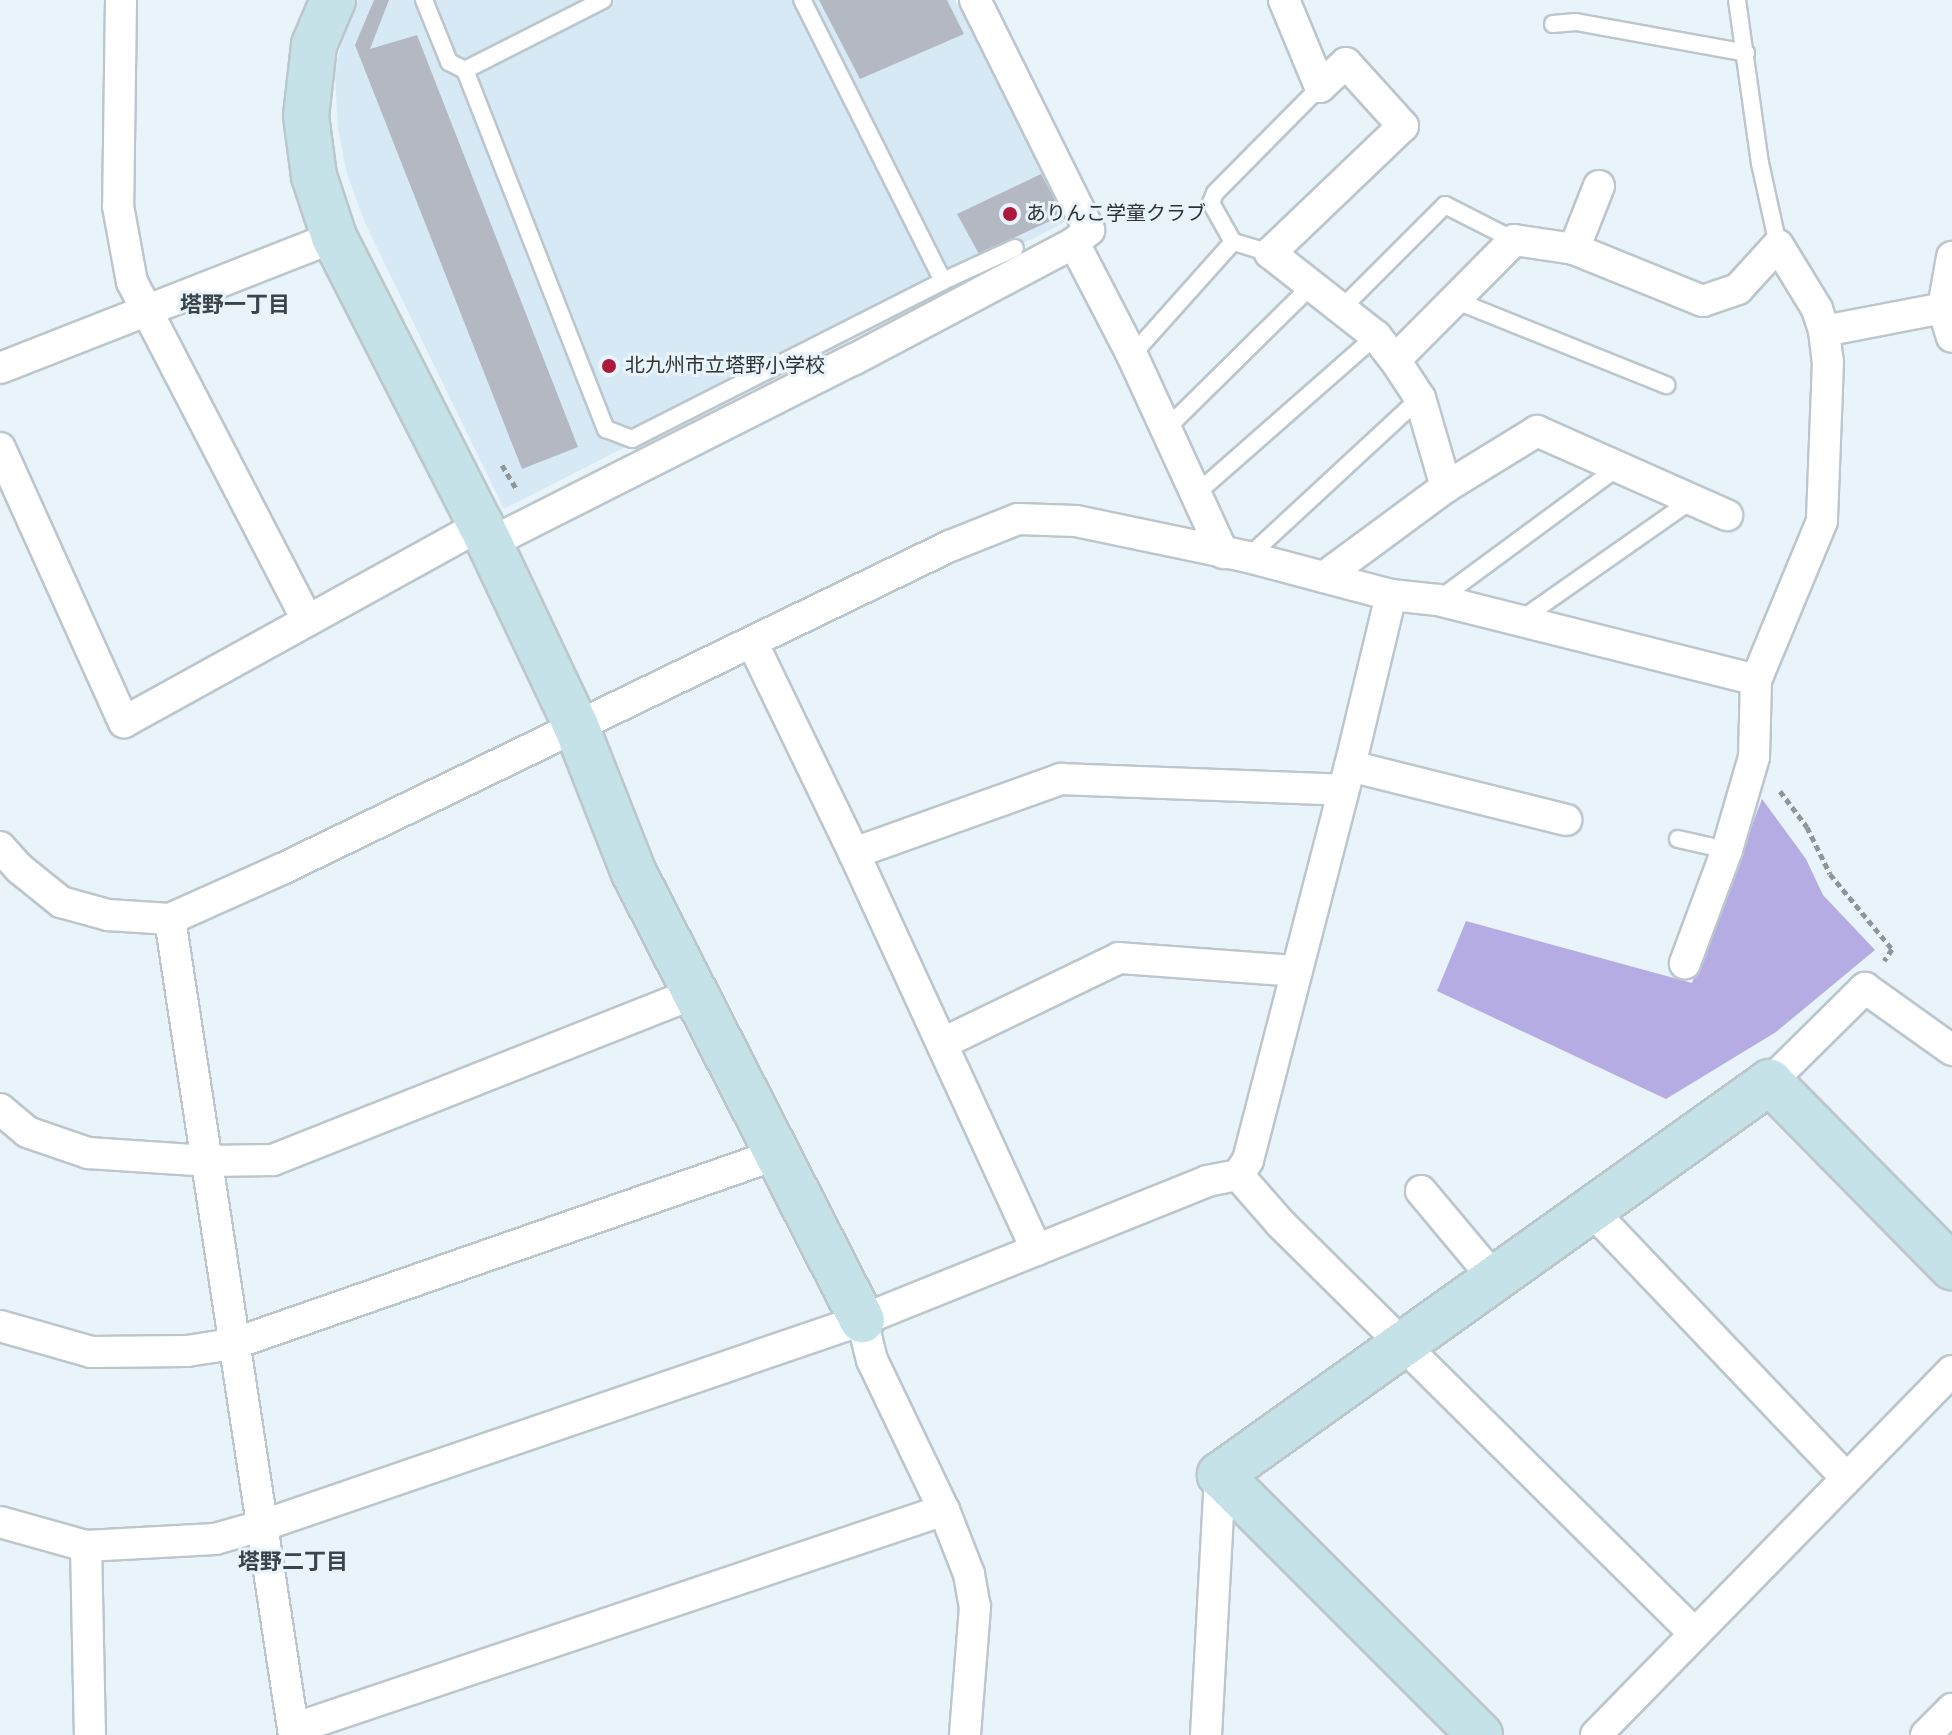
<!DOCTYPE html>
<meta charset="utf-8">
<style>
body{margin:0}
#map{position:relative;width:1952px;height:1735px;overflow:hidden;background:#e8f3fa;font-family:"Varela Round","Noto Sans JP",sans-serif}
div>[style]{position:absolute}
.built>*{inset:0;background:#d7e9f5}
.forest>*{inset:0;background:#b6ace4}
.building>*{inset:0;background:#b3b8c2}
.path>*{height:5px;margin-top:-2.5px;transform-origin:0;background:repeating-linear-gradient(90deg,#8e969b 0 6px,transparent 0 10px)}
.roads{filter:drop-shadow(2px 0 #bcc6cd) drop-shadow(-2px 0 #bcc6cd) drop-shadow(0 2px #bcc6cd) drop-shadow(0 -2px #bcc6cd)}
.lane>*{height:16px;margin:-8px;padding:0 8px;transform-origin:8px;border-radius:8px;background:#fff}
.street>*{height:30px;margin:-15px;padding:0 15px;transform-origin:15px;border-radius:15px;background:#fff}
.secondary>*{height:44px;margin:-22px;padding:0 22px;transform-origin:22px;border-radius:22px;background:#c4e2e7}
.dots>*{width:22px;height:22px;translate:-50% -50%;box-sizing:border-box;border:4px solid #e8f3fa;border-radius:50%}
span{translate:-50% -50%;white-space:nowrap;text-align:center;line-height:1.15;-webkit-text-stroke:6px #e8f3fa;paint-order:stroke}
.poi-label{font-size:20px;color:#2e3335}
.left{translate:0 -50%;text-align:left}
.neighbourhood-label{font-size:22px;color:#3b444a;font-weight:700}
</style>
<div id="map">
<div class="built">
<div style="clip-path:polygon(358px 0,955px 0,1067px 221px,504px 509px,365px 223px,347px 174px,338px 129px,335px 74px,345px 23px)"></div>
</div>
<div class="forest">
<div style="clip-path:polygon(1762px 799px,1806px 859px,1823px 895px,1875px 950px,1776px 1032px,1666px 1099px,1437px 991px,1466px 921px,1692px 983px)"></div>
</div>
<div class="building">
<div style="clip-path:polygon(374px 0,389px 0,370px 49px,417px 35px,578px 447px,522px 469px,355px 45px)"></div>
<div style="clip-path:polygon(819px 0,947px 0,964px 34px,860px 79px)"></div>
<div style="clip-path:polygon(1041px 174px,1063px 215px,979px 254px,957px 214px)"></div>
</div>
<div class="path">
<div style="left:502px;top:465px;width:29px;rotate:59deg"></div>
<div style="left:1780px;top:791px;width:45px;rotate:53.1deg"></div>
<div style="left:1807px;top:827px;width:52px;rotate:63.9deg"></div>
<div style="left:1830px;top:874px;width:97px;rotate:50.4deg"></div>
<div style="left:1892px;top:949px;width:14px;rotate:124deg"></div>
</div>
<div class="roads">
<div class="lane">
<div style="left:424px;top:0;width:67px;rotate:68deg"></div>
<div style="left:449px;top:62px;width:18px;rotate:27deg"></div>
<div style="left:465px;top:70px;width:386px;rotate:68.6deg"></div>
<div style="left:606px;top:429px;width:28px;rotate:21deg"></div>
<div style="left:632px;top:439px;width:349px;rotate:-26.9deg"></div>
<div style="left:943px;top:281px;width:314px;rotate:-116.6deg"></div>
<div style="left:1737px;top:0;width:165px;rotate:82deg"></div>
<div style="left:1760px;top:163px;width:84px;rotate:77.6deg"></div>
<div style="left:1553px;top:24px;width:23px;rotate:-5deg"></div>
<div style="left:1576px;top:22px;width:173px;rotate:10.3deg"></div>
<div style="left:465px;top:70px;width:155px;rotate:-26.9deg"></div>
<div style="left:1270px;top:253px;width:39px;rotate:-163deg"></div>
<div style="left:1233px;top:242px;width:45px;rotate:-119.4deg"></div>
<div style="left:1211px;top:203px;width:11px;rotate:-68deg"></div>
<div style="left:1215px;top:193px;width:149px;rotate:-45.3deg"></div>
<div style="left:943px;top:281px;width:79px;rotate:-24.6deg"></div>
<div style="left:1452px;top:299px;width:231px;rotate:21.9deg"></div>
<div style="left:1341px;top:309px;width:147px;rotate:-45deg"></div>
<div style="left:1445px;top:205px;width:77px;rotate:26.9deg"></div>
<div style="left:1132px;top:355px;width:152px;rotate:-48.2deg"></div>
<div style="left:1166px;top:429px;width:204px;rotate:-44.6deg"></div>
<div style="left:1197px;top:493px;width:238px;rotate:-41.3deg"></div>
<div style="left:1248px;top:557px;width:234px;rotate:-42.8deg"></div>
<div style="left:1438px;top:600px;width:226px;rotate:-36.4deg"></div>
<div style="left:1519px;top:621px;width:211px;rotate:-35deg"></div>
<div style="left:1678px;top:839px;width:50px;rotate:12.7deg"></div>
</div>
<div class="street">
<div style="left:121px;top:0;width:206px;rotate:90.8deg"></div>
<div style="left:118px;top:206px;width:77px;rotate:79.6deg"></div>
<div style="left:132px;top:282px;width:380px;rotate:62.6deg"></div>
<div style="left:975px;top:0;width:257px;rotate:63.6deg"></div>
<div style="left:1089px;top:230px;width:20px;rotate:139deg"></div>
<div style="left:1284px;top:0;width:94px;rotate:67.5deg"></div>
<div style="left:1320px;top:87px;width:35px;rotate:-43deg"></div>
<div style="left:1346px;top:63px;width:85px;rotate:47.9deg"></div>
<div style="left:1403px;top:126px;width:184px;rotate:136.3deg"></div>
<div style="left:1270px;top:253px;width:135px;rotate:38.1deg"></div>
<div style="left:1376px;top:336px;width:31px;rotate:52deg"></div>
<div style="left:1395px;top:360px;width:45px;rotate:56.7deg"></div>
<div style="left:1420px;top:398px;width:93px;rotate:73.7deg"></div>
<div style="left:1599px;top:186px;width:68px;rotate:111.6deg"></div>
<div style="left:1574px;top:249px;width:139px;rotate:22deg"></div>
<div style="left:1703px;top:301px;width:37px;rotate:-19deg"></div>
<div style="left:1738px;top:289px;width:59px;rotate:-47.7deg"></div>
<div style="left:1778px;top:245px;width:75px;rotate:58.6deg"></div>
<div style="left:1817px;top:309px;width:23px;rotate:72deg"></div>
<div style="left:1824px;top:331px;width:31px;rotate:83deg"></div>
<div style="left:1828px;top:362px;width:159px;rotate:92.2deg"></div>
<div style="left:1822px;top:521px;width:172px;rotate:112.5deg"></div>
<div style="left:1756px;top:680px;width:77px;rotate:91.5deg"></div>
<div style="left:1754px;top:757px;width:97px;rotate:106.2deg"></div>
<div style="left:1727px;top:850px;width:121px;rotate:110.4deg"></div>
<div style="left:1943px;top:308px;width:52px;rotate:-80deg"></div>
<div style="left:1824px;top:331px;width:121px;rotate:-10.9deg"></div>
<div style="left:1943px;top:308px;width:30px;rotate:73deg"></div>
<div style="left:1395px;top:360px;width:169px;rotate:-45.2deg"></div>
<div style="left:1514px;top:240px;width:61px;rotate:8.5deg"></div>
<div style="left:0;top:368px;width:359px;rotate:-21.4deg"></div>
<div style="left:0;top:448px;width:301px;rotate:65.7deg"></div>
<div style="left:124px;top:722px;width:408px;rotate:-28.9deg"></div>
<div style="left:490px;top:543px;width:407px;rotate:-26.8deg"></div>
<div style="left:853px;top:360px;width:250px;rotate:-27.9deg"></div>
<div style="left:1074px;top:243px;width:126px;rotate:62.6deg"></div>
<div style="left:1132px;top:355px;width:218px;rotate:65.3deg"></div>
<div style="left:1324px;top:577px;width:152px;rotate:-36.4deg"></div>
<div style="left:1446px;top:487px;width:107px;rotate:-31.6deg"></div>
<div style="left:1537px;top:431px;width:208px;rotate:23.9deg"></div>
<div style="left:753px;top:644px;width:232px;rotate:64.2deg"></div>
<div style="left:854px;top:853px;width:437px;rotate:65.3deg"></div>
<div style="left:1350px;top:766px;width:223px;rotate:14deg"></div>
<div style="left:0;top:847px;width:30px;rotate:48deg"></div>
<div style="left:20px;top:869px;width:53px;rotate:38.8deg"></div>
<div style="left:61px;top:902px;width:49px;rotate:15.5deg"></div>
<div style="left:108px;top:915px;width:62px;rotate:3.7deg"></div>
<div style="left:170px;top:919px;width:123px;rotate:-24.1deg"></div>
<div style="left:282px;top:869px;width:742px;rotate:-25.81deg"></div>
<div style="left:950px;top:546px;width:73px;rotate:-21.7deg"></div>
<div style="left:1018px;top:519px;width:58px;rotate:2deg"></div>
<div style="left:1076px;top:521px;width:176px;rotate:11.8deg"></div>
<div style="left:1248px;top:557px;width:148px;rotate:14.9deg"></div>
<div style="left:1391px;top:595px;width:47px;rotate:6.1deg"></div>
<div style="left:1438px;top:600px;width:328px;rotate:14.1deg"></div>
<div style="left:854px;top:853px;width:220px;rotate:-19.7deg"></div>
<div style="left:1061px;top:779px;width:281px;rotate:2.2deg"></div>
<div style="left:170px;top:919px;width:825px;rotate:81.36deg"></div>
<div style="left:943px;top:1043px;width:195px;rotate:-25.8deg"></div>
<div style="left:1119px;top:958px;width:178px;rotate:4.2deg"></div>
<div style="left:1770px;top:1082px;width:134px;rotate:-44.7deg"></div>
<div style="left:1865px;top:988px;width:107px;rotate:35.5deg"></div>
<div style="left:0;top:1109px;width:35px;rotate:40deg"></div>
<div style="left:27px;top:1132px;width:65px;rotate:19deg"></div>
<div style="left:88px;top:1153px;width:119px;rotate:3.8deg"></div>
<div style="left:207px;top:1161px;width:66px;rotate:-0.9deg"></div>
<div style="left:273px;top:1160px;width:453px;rotate:-21.6deg"></div>
<div style="left:1238px;top:1175px;width:64px;rotate:48.8deg"></div>
<div style="left:1280px;top:1223px;width:583px;rotate:44.72deg"></div>
<div style="left:1421px;top:1191px;width:112px;rotate:50.1deg"></div>
<div style="left:1592px;top:1211px;width:367px;rotate:46.4deg"></div>
<div style="left:862px;top:1320px;width:41px;rotate:76deg"></div>
<div style="left:872px;top:1360px;width:166px;rotate:64.4deg"></div>
<div style="left:944px;top:1510px;width:69px;rotate:68.7deg"></div>
<div style="left:969px;top:1574px;width:34px;rotate:80deg"></div>
<div style="left:975px;top:1607px;width:128px;rotate:94.5deg"></div>
<div style="left:0;top:1326px;width:95px;rotate:15.9deg"></div>
<div style="left:91px;top:1352px;width:96px;rotate:-0.6deg"></div>
<div style="left:187px;top:1351px;width:47px;rotate:-8.7deg"></div>
<div style="left:233px;top:1344px;width:577px;rotate:-19.22deg"></div>
<div style="left:0;top:1522px;width:89px;rotate:15.6deg"></div>
<div style="left:86px;top:1546px;width:129px;rotate:-3.1deg"></div>
<div style="left:215px;top:1539px;width:48px;rotate:-15.8deg"></div>
<div style="left:261px;top:1526px;width:635px;rotate:-18.92deg"></div>
<div style="left:862px;top:1320px;width:372px;rotate:-21.9deg"></div>
<div style="left:1207px;top:1181px;width:32px;rotate:-11deg"></div>
<div style="left:1238px;top:1175px;width:18px;rotate:-56deg"></div>
<div style="left:1248px;top:1160px;width:407px;rotate:-75.5deg"></div>
<div style="left:1350px;top:766px;width:176px;rotate:-76.5deg"></div>
<div style="left:86px;top:1546px;width:189px;rotate:88.8deg"></div>
<div style="left:293px;top:1729px;width:687px;rotate:-18.59deg"></div>
<div style="left:1206px;top:1735px;width:260px;rotate:-86.9deg"></div>
<div style="left:1596px;top:1735px;width:509px;rotate:-45.64deg"></div>
<div style="left:1926px;top:1735px;width:37px;rotate:-45deg"></div>
</div>
<div class="secondary">
<div style="left:333px;top:0;width:49px;rotate:112.9deg"></div>
<div style="left:314px;top:45px;width:71px;rotate:96.4deg"></div>
<div style="left:306px;top:116px;width:61px;rotate:82.4deg"></div>
<div style="left:314px;top:176px;width:64px;rotate:71.8deg"></div>
<div style="left:334px;top:237px;width:323px;rotate:63deg"></div>
<div style="left:481px;top:525px;width:222px;rotate:64.7deg"></div>
<div style="left:576px;top:726px;width:158px;rotate:68.5deg"></div>
<div style="left:634px;top:873px;width:502px;rotate:62.98deg"></div>
<div style="left:1480px;top:1735px;width:368px;rotate:-135deg"></div>
<div style="left:1220px;top:1475px;width:676px;rotate:-35.55deg"></div>
<div style="left:1770px;top:1082px;width:260px;rotate:45.5deg"></div>
</div>
</div>
<div class="dots">
<div style="left:1010px;top:214px;background:#ad193c"></div>
<div style="left:609px;top:366px;background:#ad193c"></div>
</div>
<div class="poi-label">
<span class="left" style="left:1026px;top:214px">ありんこ学童クラブ</span>
<span class="left" style="left:625px;top:366px">北九州市立塔野小学校</span>
</div>
<div class="neighbourhood-label">
<span style="left:235px;top:306px">塔野一丁目</span>
<span style="left:293px;top:1563px">塔野二丁目</span>
</div>
</div>
